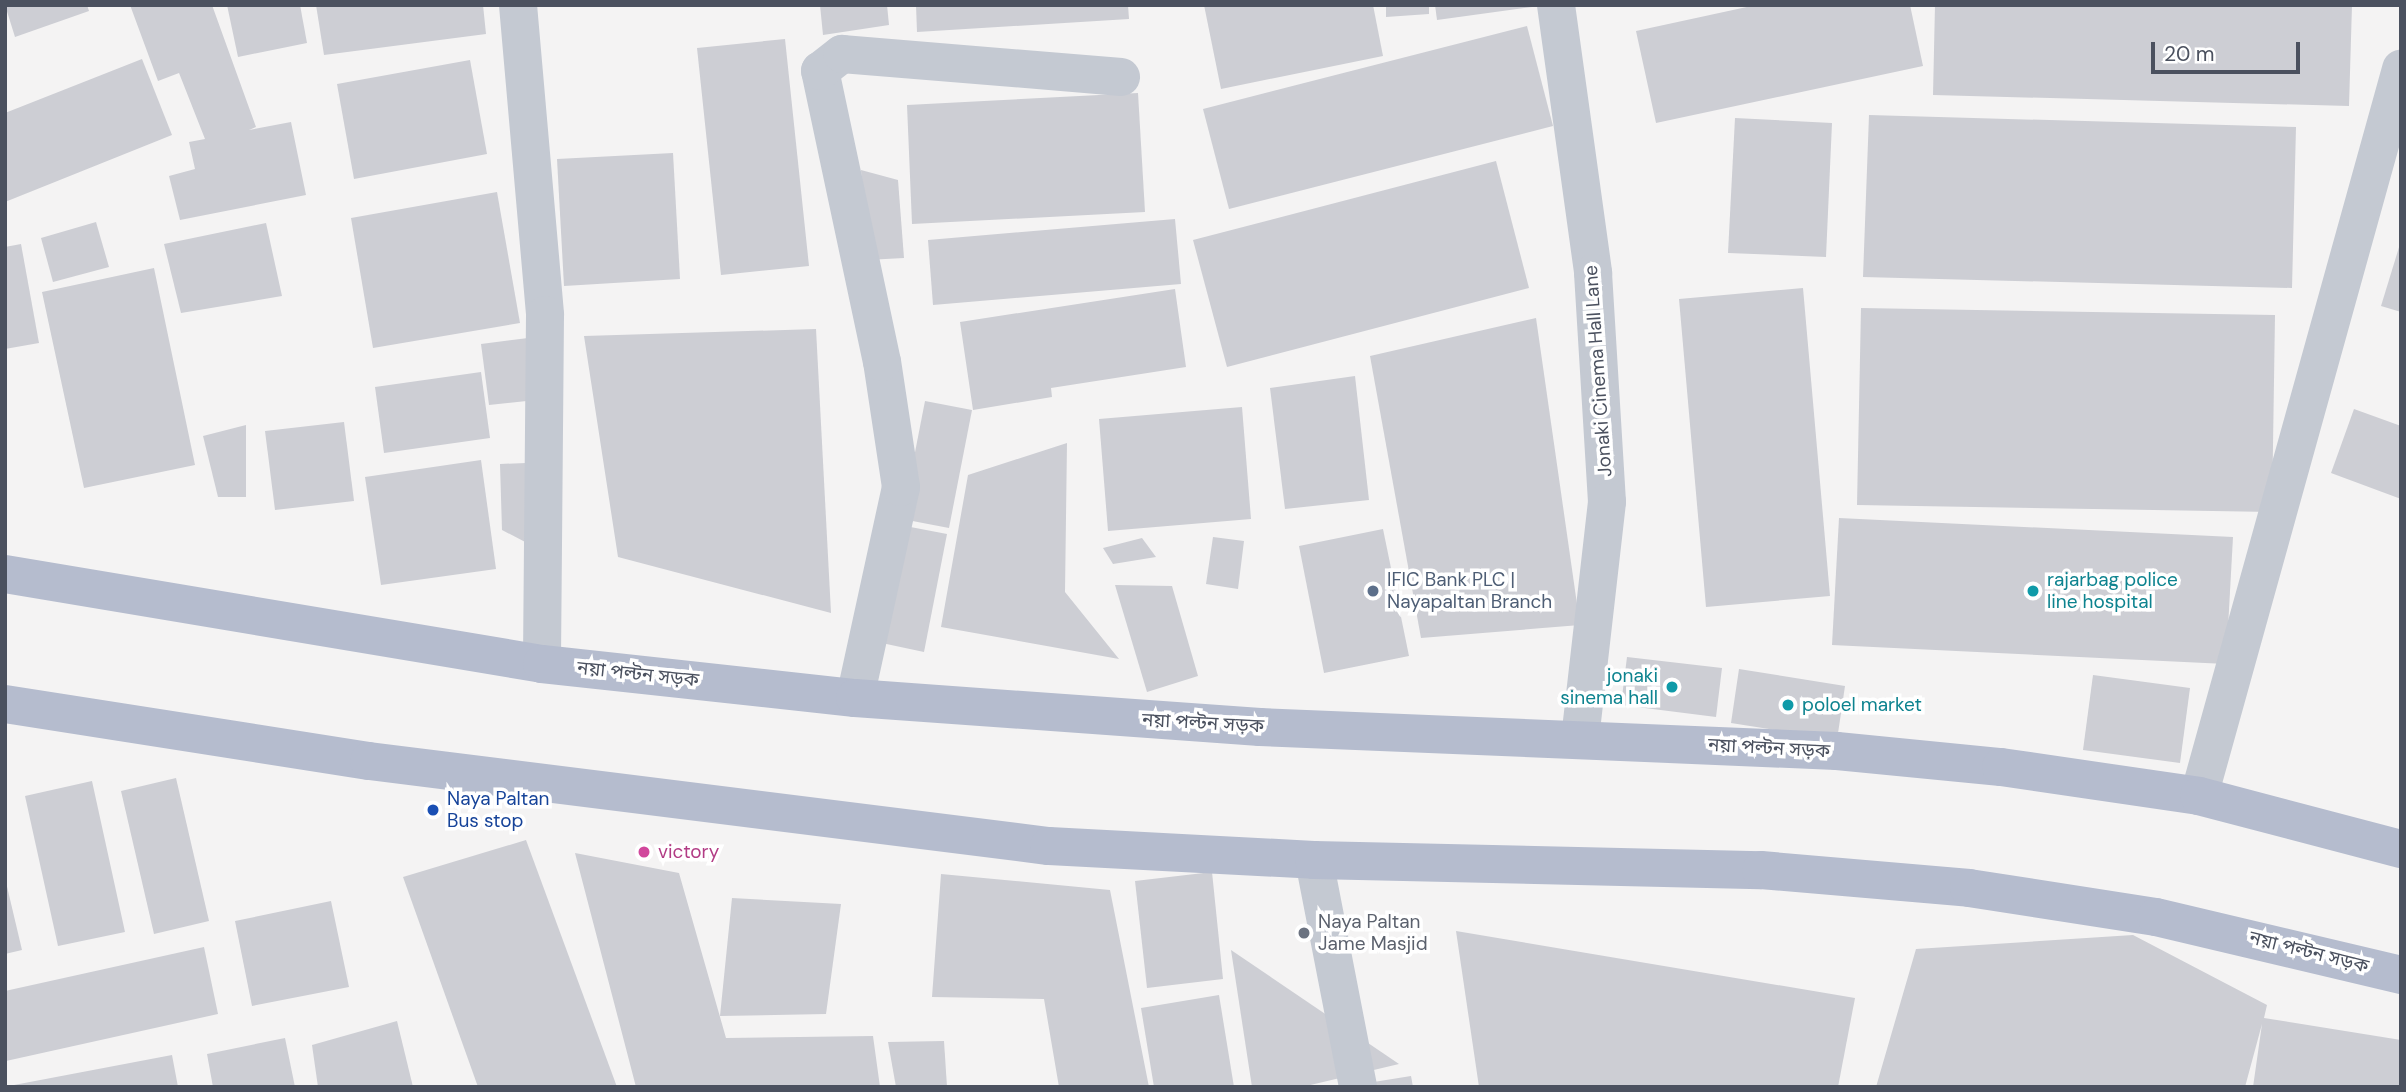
<!DOCTYPE html>
<meta charset="utf-8">
<style>
body{margin:0}
#map{position:relative;width:2406px;height:1092px;overflow:hidden;background:#f4f3f3;font-family:"DM Sans","Noto Sans Bengali",sans-serif}
div>[style]{position:absolute}
.building>*{inset:0;background:#cdced4}
.minor>*{height:38px;margin:-19px;padding:0 19px;transform-origin:19px;border-radius:19px;background:#c4c9d2}
.major>*{height:38px;margin:-19px;padding:0 19px;transform-origin:19px;border-radius:19px;background:#b5bcce}
.dots>*{width:19px;height:19px;translate:-50% -50%;box-sizing:border-box;border:4px solid #fff;border-radius:50%}
span{translate:-50% -50%;white-space:nowrap;text-align:center;line-height:1.15;-webkit-text-stroke:7px #fff;paint-order:stroke}
.street-label{font-size:19px;color:#4b515f}
.service-label{font-size:19px;color:#4e5e75}
.left{translate:0 -50%;text-align:left}
.culture-label{font-size:19px;color:#0d838f}
.right{translate:-100% -50%;text-align:right}
.transit-label{font-size:19px;color:#164399}
.hotel-label{font-size:19px;color:#b23c85}
.worship-label{font-size:19px;color:#5b616d}
.frame{position:absolute;inset:0;border:7px solid #4b515f;pointer-events:none}
.scale{position:absolute;left:2151px;top:42px;width:149px;height:32px;box-sizing:border-box;border:4px solid #4b515f;border-top:0;padding-left:9px;font-size:21px;line-height:24px;white-space:nowrap;color:#4b515f;-webkit-text-stroke:5px #fff;paint-order:stroke}
</style>
<div id="map">
<div class="building">
<div style="clip-path:polygon(5px 5px,87px 5px,89px 11px,15px 37px)"></div>
<div style="clip-path:polygon(130px 5px,212px 5px,256px 127px,249px 130px,291px 122px,306px 195px,180px 220px,169px 176px,195px 169px,189px 142px,205px 139px,179px 73px,158px 81px)"></div>
<div style="clip-path:polygon(227px 5px,300px 5px,307px 43px,238px 57px)"></div>
<div style="clip-path:polygon(316px 5px,483px 5px,486px 34px,324px 55px)"></div>
<div style="clip-path:polygon(820px 5px,887px 5px,889px 25px,823px 35px)"></div>
<div style="clip-path:polygon(916px 5px,1128px 5px,1129px 19px,917px 32px)"></div>
<div style="clip-path:polygon(1204px 5px,1373px 5px,1383px 56px,1221px 89px)"></div>
<div style="clip-path:polygon(1386px 5px,1429px 5px,1429px 14px,1386px 17px)"></div>
<div style="clip-path:polygon(1435px 5px,1532px 5px,1532px 7px,1437px 20px)"></div>
<div style="clip-path:polygon(1756px 5px,1910px 5px,1923px 66px,1656px 123px,1636px 31px)"></div>
<div style="clip-path:polygon(1935px 5px,2352px 5px,2349px 106px,1933px 95px)"></div>
<div style="clip-path:polygon(1527px 26px,1553px 126px,1229px 209px,1203px 109px)"></div>
<div style="clip-path:polygon(785px 39px,809px 266px,721px 275px,697px 48px)"></div>
<div style="clip-path:polygon(142px 59px,172px 135px,5px 202px,5px 113px)"></div>
<div style="clip-path:polygon(470px 60px,487px 154px,354px 179px,337px 84px)"></div>
<div style="clip-path:polygon(1138px 93px,1145px 212px,912px 224px,907px 105px)"></div>
<div style="clip-path:polygon(1869px 115px,2296px 127px,2292px 288px,1863px 277px)"></div>
<div style="clip-path:polygon(1735px 118px,1832px 123px,1826px 257px,1728px 253px)"></div>
<div style="clip-path:polygon(673px 153px,680px 279px,564px 286px,557px 159px)"></div>
<div style="clip-path:polygon(1496px 161px,1529px 288px,1227px 367px,1193px 240px)"></div>
<div style="clip-path:polygon(861px 170px,898px 180px,904px 258px,867px 260px)"></div>
<div style="clip-path:polygon(497px 192px,520px 323px,373px 348px,351px 218px)"></div>
<div style="clip-path:polygon(1175px 219px,1181px 284px,933px 305px,928px 240px)"></div>
<div style="clip-path:polygon(96px 222px,109px 267px,53px 282px,41px 238px)"></div>
<div style="clip-path:polygon(266px 223px,282px 296px,181px 313px,164px 244px)"></div>
<div style="clip-path:polygon(21px 244px,39px 343px,5px 349px,5px 247px)"></div>
<div style="clip-path:polygon(2400px 244px,2401px 245px,2401px 312px,2381px 306px)"></div>
<div style="clip-path:polygon(154px 268px,195px 465px,84px 488px,42px 292px)"></div>
<div style="clip-path:polygon(1803px 288px,1830px 596px,1706px 607px,1679px 299px)"></div>
<div style="clip-path:polygon(1175px 289px,1186px 367px,1051px 388px,1052px 397px,973px 410px,960px 322px)"></div>
<div style="clip-path:polygon(1861px 308px,2275px 315px,2272px 512px,1857px 505px)"></div>
<div style="clip-path:polygon(1536px 318px,1580px 625px,1421px 638px,1370px 356px)"></div>
<div style="clip-path:polygon(816px 329px,831px 613px,618px 557px,584px 336px)"></div>
<div style="clip-path:polygon(528px 338px,536px 400px,489px 405px,481px 344px)"></div>
<div style="clip-path:polygon(481px 372px,490px 438px,384px 453px,375px 387px)"></div>
<div style="clip-path:polygon(1355px 376px,1369px 500px,1285px 509px,1270px 388px)"></div>
<div style="clip-path:polygon(925px 401px,972px 410px,949px 528px,902px 519px)"></div>
<div style="clip-path:polygon(1242px 407px,1251px 519px,1108px 531px,1099px 419px)"></div>
<div style="clip-path:polygon(2354px 409px,2401px 426px,2401px 499px,2331px 473px)"></div>
<div style="clip-path:polygon(344px 422px,354px 501px,275px 510px,265px 431px)"></div>
<div style="clip-path:polygon(246px 425px,246px 497px,218px 497px,203px 436px)"></div>
<div style="clip-path:polygon(1067px 443px,1065px 592px,1119px 659px,941px 627px,968px 475px)"></div>
<div style="clip-path:polygon(481px 460px,496px 569px,381px 585px,365px 477px)"></div>
<div style="clip-path:polygon(526px 463px,529px 544px,502px 530px,500px 464px)"></div>
<div style="clip-path:polygon(1839px 518px,2233px 537px,2226px 664px,1832px 645px)"></div>
<div style="clip-path:polygon(900px 525px,947px 534px,924px 652px,877px 642px)"></div>
<div style="clip-path:polygon(1383px 529px,1409px 656px,1324px 673px,1299px 546px)"></div>
<div style="clip-path:polygon(1213px 537px,1244px 541px,1238px 589px,1206px 584px)"></div>
<div style="clip-path:polygon(1142px 538px,1156px 557px,1113px 564px,1103px 548px)"></div>
<div style="clip-path:polygon(1115px 585px,1172px 586px,1198px 676px,1147px 692px)"></div>
<div style="clip-path:polygon(1627px 657px,1722px 668px,1716px 717px,1621px 705px)"></div>
<div style="clip-path:polygon(1739px 669px,1845px 686px,1837px 740px,1731px 723px)"></div>
<div style="clip-path:polygon(2093px 675px,2190px 688px,2180px 763px,2083px 750px)"></div>
<div style="clip-path:polygon(176px 778px,209px 921px,154px 934px,121px 791px)"></div>
<div style="clip-path:polygon(92px 781px,125px 932px,58px 946px,25px 796px)"></div>
<div style="clip-path:polygon(526px 840px,617px 1087px,478px 1087px,403px 877px)"></div>
<div style="clip-path:polygon(575px 853px,679px 873px,726px 1038px,873px 1036px,880px 1087px,636px 1087px)"></div>
<div style="clip-path:polygon(1212px 872px,1223px 979px,1147px 988px,1135px 881px)"></div>
<div style="clip-path:polygon(941px 874px,1110px 890px,1149px 1087px,1059px 1087px,1044px 999px,932px 997px)"></div>
<div style="clip-path:polygon(5px 878px,22px 950px,5px 954px)"></div>
<div style="clip-path:polygon(732px 898px,841px 904px,826px 1014px,720px 1016px)"></div>
<div style="clip-path:polygon(331px 901px,349px 987px,252px 1006px,235px 921px)"></div>
<div style="clip-path:polygon(1456px 931px,1855px 998px,1838px 1087px,1479px 1087px)"></div>
<div style="clip-path:polygon(2133px 935px,2267px 1005px,2264px 1018px,2401px 1040px,2401px 1087px,2253px 1087px,2262px 1024px,2245px 1087px,1876px 1087px,1916px 949px)"></div>
<div style="clip-path:polygon(204px 947px,218px 1014px,6px 1061px,5px 991px)"></div>
<div style="clip-path:polygon(1231px 950px,1399px 1064px,1302px 1087px,1252px 1087px)"></div>
<div style="clip-path:polygon(1219px 995px,1234px 1087px,1154px 1087px,1141px 1008px)"></div>
<div style="clip-path:polygon(397px 1021px,413px 1087px,318px 1087px,312px 1045px)"></div>
<div style="clip-path:polygon(285px 1038px,295px 1087px,213px 1087px,207px 1054px)"></div>
<div style="clip-path:polygon(944px 1041px,947px 1087px,896px 1087px,888px 1042px)"></div>
<div style="clip-path:polygon(172px 1055px,178px 1087px,15px 1087px,14px 1085px)"></div>
<div style="clip-path:polygon(1411px 1076px,1413px 1087px,1355px 1087px,1355px 1085px)"></div>
</div>
<div class="minor">
<div style="left:518px;top:5px;width:311px;rotate:85deg"></div>
<div style="left:545px;top:315px;width:349px;rotate:90.5deg"></div>
<div style="left:1556px;top:5px;width:271px;rotate:82.1deg"></div>
<div style="left:1593px;top:273px;width:229px;rotate:86.5deg"></div>
<div style="left:1607px;top:502px;width:238px;rotate:96.5deg"></div>
<div style="left:855px;top:698px;width:216px;rotate:-77.7deg"></div>
<div style="left:901px;top:487px;width:126px;rotate:-98.6deg"></div>
<div style="left:882px;top:362px;width:298px;rotate:-102deg"></div>
<div style="left:820px;top:71px;width:28px;rotate:-38deg"></div>
<div style="left:842px;top:54px;width:280px;rotate:4.7deg"></div>
<div style="left:2199px;top:796px;width:755px;rotate:-74.47deg"></div>
<div style="left:1314px;top:860px;width:231px;rotate:79deg"></div>
</div>
<div class="major">
<div style="left:5px;top:574px;width:544px;rotate:9.51deg"></div>
<div style="left:542px;top:664px;width:315px;rotate:6.2deg"></div>
<div style="left:855px;top:698px;width:406px;rotate:4.1deg"></div>
<div style="left:1260px;top:727px;width:577px;rotate:2.38deg"></div>
<div style="left:1837px;top:751px;width:165px;rotate:5.6deg"></div>
<div style="left:2001px;top:767px;width:200px;rotate:8.3deg"></div>
<div style="left:2199px;top:796px;width:209px;rotate:14.7deg"></div>
<div style="left:5px;top:704px;width:368px;rotate:8.9deg"></div>
<div style="left:369px;top:761px;width:685px;rotate:7.13deg"></div>
<div style="left:1049px;top:846px;width:265px;rotate:3deg"></div>
<div style="left:1314px;top:860px;width:447px;rotate:1.3deg"></div>
<div style="left:1761px;top:870px;width:209px;rotate:4.9deg"></div>
<div style="left:1969px;top:888px;width:189px;rotate:8.8deg"></div>
<div style="left:2156px;top:917px;width:252px;rotate:13.3deg"></div>
</div>
<div class="dots">
<div style="left:1373px;top:591px;background:#5c6f8a"></div>
<div style="left:2033px;top:591px;background:#0f9aa8"></div>
<div style="left:1672px;top:687px;background:#0f9aa8"></div>
<div style="left:1788px;top:705px;background:#0f9aa8"></div>
<div style="left:433px;top:810px;background:#1a4fb4"></div>
<div style="left:644px;top:852px;background:#d1479c"></div>
<div style="left:1304px;top:933px;background:#6b7280"></div>
</div>
<div class="street-label">
<span style="left:1598px;top:371px;rotate:-94deg">Jonaki Cinema Hall Lane</span>
<span style="left:638px;top:674px;rotate:6deg">নয়া পল্টন সড়ক</span>
<span style="left:1203px;top:723px;rotate:3deg">নয়া পল্টন সড়ক</span>
<span style="left:1769px;top:748px;rotate:3deg">নয়া পল্টন সড়ক</span>
<span style="left:2309px;top:952px;rotate:14deg">নয়া পল্টন সড়ক</span>
</div>
<div class="service-label">
<span class="left" style="left:1387px;top:591px">IFIC Bank PLC |<br>Nayapaltan Branch</span>
</div>
<div class="culture-label">
<span class="left" style="left:2047px;top:591px">rajarbag police<br>line hospital</span>
<span class="right" style="left:1658px;top:687px">jonaki<br>sinema hall</span>
<span class="left" style="left:1802px;top:705px">poloel market</span>
</div>
<div class="transit-label">
<span class="left" style="left:447px;top:810px">Naya Paltan<br>Bus stop</span>
</div>
<div class="hotel-label">
<span class="left" style="left:658px;top:852px">victory</span>
</div>
<div class="worship-label">
<span class="left" style="left:1318px;top:933px">Naya Paltan<br>Jame Masjid</span>
</div>
<div class="frame"></div>
<div class="scale">20 m</div>
</div>
